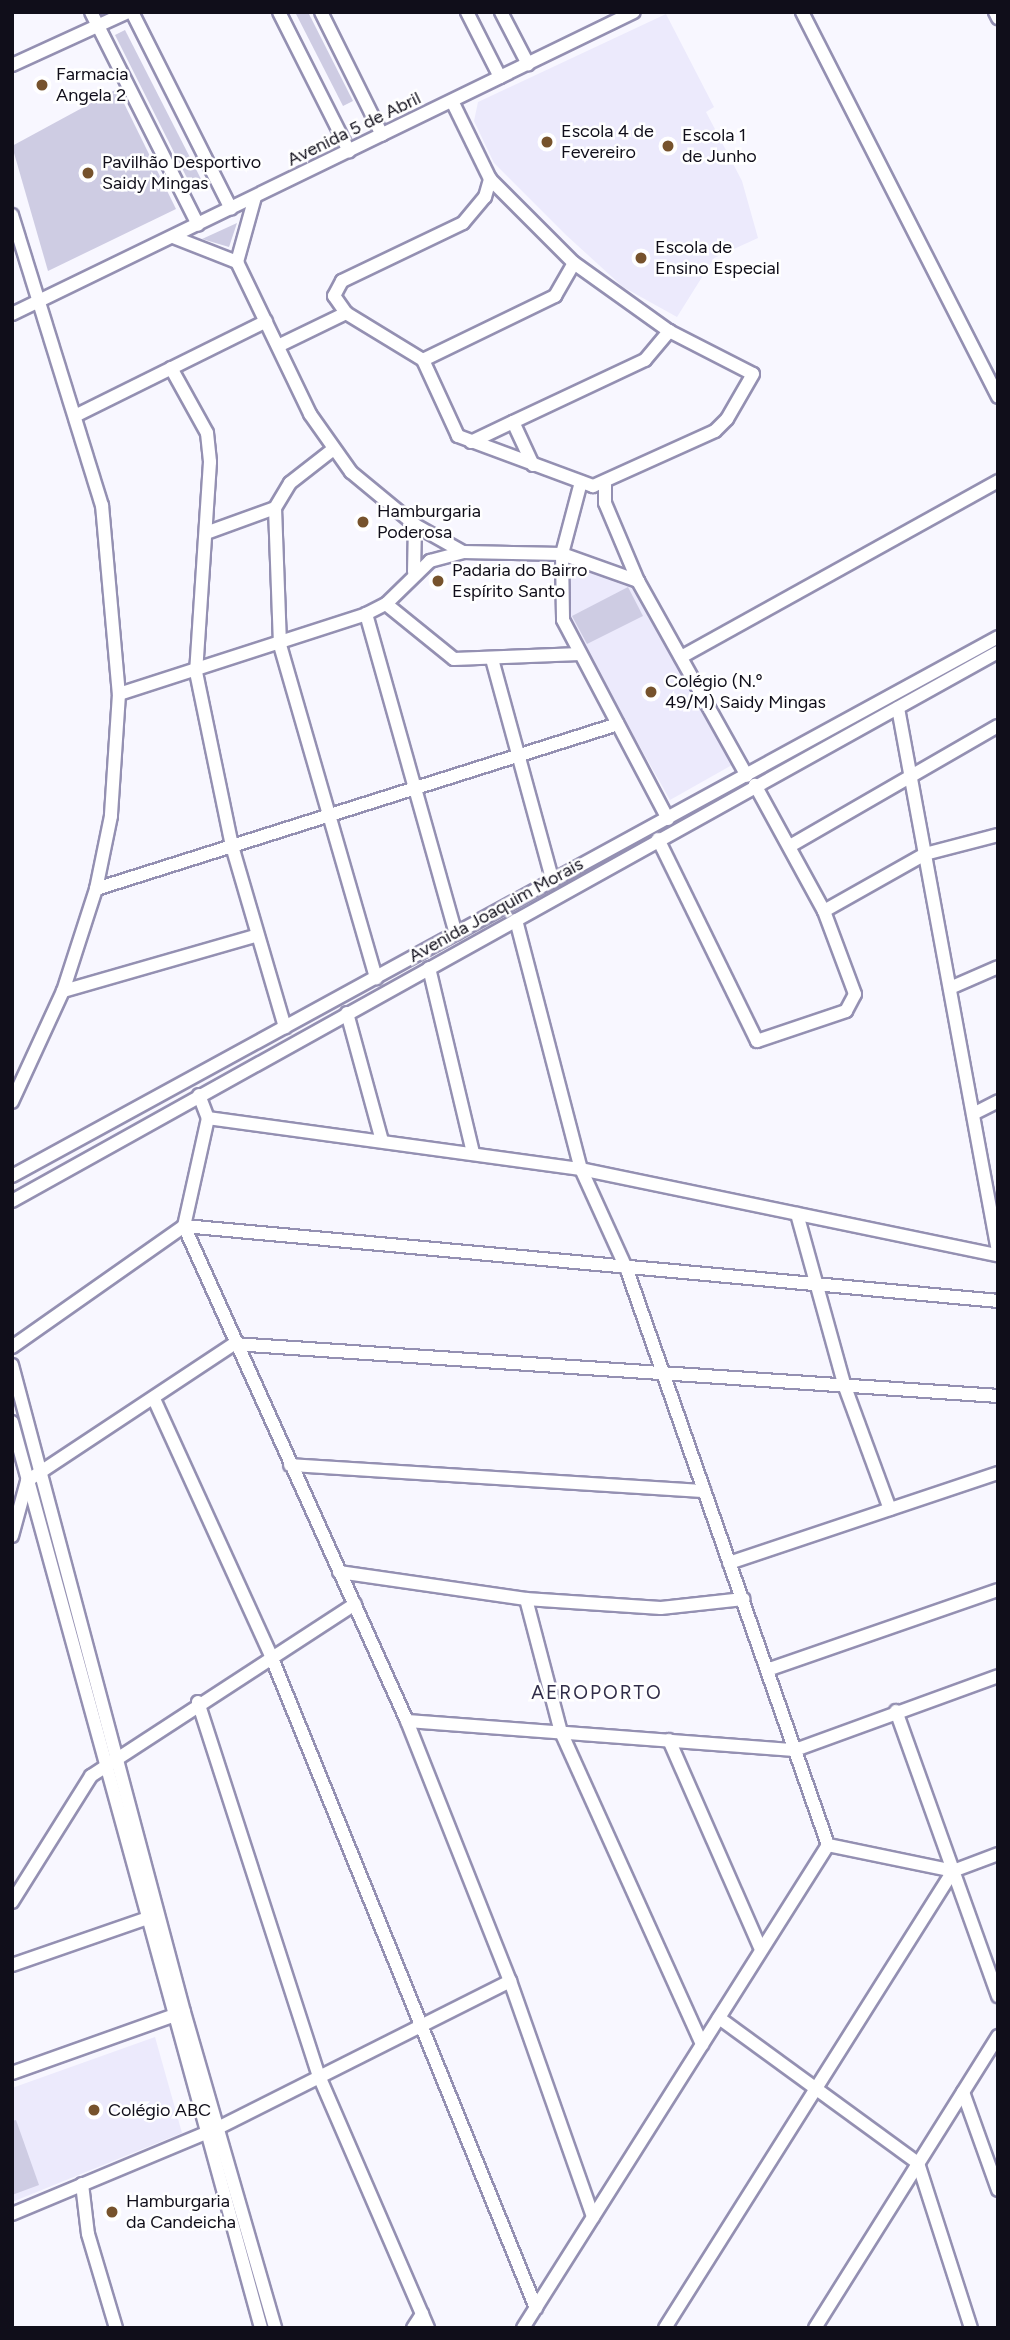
<!DOCTYPE html>
<meta charset="utf-8">
<style>
body{margin:0}
#map{position:relative;width:1010px;height:2340px;overflow:hidden;background:#f8f7ff;font-family:Figtree,sans-serif}
div>[style]{position:absolute}
.built>*{inset:0;background:#eceafc}
.green>*{inset:0;background:#cecce3}
.roads{filter:drop-shadow(2px 0 #9490b2) drop-shadow(-2px 0 #9490b2) drop-shadow(0 2px #9490b2) drop-shadow(0 -2px #9490b2)}
.minor>*{height:12px;margin:-6px;padding:0 6px;transform-origin:6px;border-radius:6px;background:#fff}
.dots>*{width:19px;height:19px;translate:-50% -50%;box-sizing:border-box;border:4px solid #fff;border-radius:50%}
span{translate:-50% -50%;white-space:nowrap;text-align:center;line-height:1.15;-webkit-text-stroke:5px #fff;paint-order:stroke}
.poi-label{font-size:18px;color:#100e1a}
.left{translate:0 -50%;text-align:left}
.street-label{font-size:18px;color:#100e1a}
.neighbourhood-label{font-size:19px;color:#312d49;letter-spacing:2px}
.frame{position:absolute;inset:0;border:14px solid #100e1a;pointer-events:none}
</style>
<div id="map">
<div class="built">
<div style="clip-path:polygon(666px 14px,714px 107px,706px 112px,742px 181px,758px 238px,714px 258px,677px 317px,623px 287px,566px 235px,494px 163px,474px 121px,478px 102px)"></div>
<div style="clip-path:polygon(569px 562px,636px 585px,732px 765px,670px 800px,568px 619px)"></div>
<div style="clip-path:polygon(155px 2037px,182px 2133px,12px 2202px,12px 2088px)"></div>
</div>
<div class="green">
<div style="clip-path:polygon(295px 12px,308px 12px,353px 101px,343px 106px)"></div>
<div style="clip-path:polygon(125px 30px,202px 181px,191px 186px,115px 35px)"></div>
<div style="clip-path:polygon(117px 89px,176px 209px,48px 271px,12px 146px)"></div>
<div style="clip-path:polygon(237px 223px,229px 247px,202px 239px)"></div>
<div style="clip-path:polygon(628px 587px,643px 616px,587px 644px,572px 616px)"></div>
<div style="clip-path:polygon(16px 2120px,39px 2185px,12px 2195px,12px 2121px)"></div>
</div>
<div class="roads">
<div class="minor">
<div style="left:91px;top:12px;width:238px;rotate:63.3deg"></div>
<div style="left:132px;top:12px;width:220px;rotate:63.3deg"></div>
<div style="left:279px;top:12px;width:156px;rotate:63.3deg"></div>
<div style="left:321px;top:12px;width:137px;rotate:63.6deg"></div>
<div style="left:467px;top:12px;width:73px;rotate:63.1deg"></div>
<div style="left:501px;top:12px;width:59px;rotate:62.6deg"></div>
<div style="left:802px;top:12px;width:432px;rotate:63deg"></div>
<div style="left:995px;top:12px;width:7px;rotate:63deg"></div>
<div style="left:12px;top:65px;width:128px;rotate:-24.6deg"></div>
<div style="left:452px;top:101px;width:87px;rotate:64deg"></div>
<div style="left:490px;top:179px;width:119px;rotate:45deg"></div>
<div style="left:574px;top:263px;width:117px;rotate:35.6deg"></div>
<div style="left:669px;top:331px;width:94px;rotate:27.1deg"></div>
<div style="left:753px;top:374px;width:52px;rotate:120deg"></div>
<div style="left:727px;top:419px;width:17px;rotate:135deg"></div>
<div style="left:715px;top:431px;width:134px;rotate:155.7deg"></div>
<div style="left:593px;top:486px;width:144px;rotate:-159.7deg"></div>
<div style="left:458px;top:436px;width:84px;rotate:-114.7deg"></div>
<div style="left:423px;top:360px;width:90px;rotate:-148.6deg"></div>
<div style="left:346px;top:313px;width:21px;rotate:-125deg"></div>
<div style="left:334px;top:296px;width:17px;rotate:-62deg"></div>
<div style="left:342px;top:281px;width:134px;rotate:-25.6deg"></div>
<div style="left:463px;top:223px;width:34px;rotate:-50deg"></div>
<div style="left:485px;top:197px;width:19px;rotate:-74deg"></div>
<div style="left:255px;top:197px;width:67px;rotate:105.5deg"></div>
<div style="left:237px;top:262px;width:169px;rotate:64.3deg"></div>
<div style="left:310px;top:414px;width:71px;rotate:54.7deg"></div>
<div style="left:351px;top:472px;width:83px;rotate:39.6deg"></div>
<div style="left:12px;top:215px;width:304px;rotate:72.8deg"></div>
<div style="left:102px;top:505px;width:190px;rotate:84.9deg"></div>
<div style="left:119px;top:694px;width:122px;rotate:93.8deg"></div>
<div style="left:111px;top:816px;width:75px;rotate:101.6deg"></div>
<div style="left:96px;top:889px;width:107px;rotate:107.9deg"></div>
<div style="left:63px;top:991px;width:122px;rotate:114.7deg"></div>
<div style="left:173px;top:237px;width:69px;rotate:21.3deg"></div>
<div style="left:12px;top:314px;width:691px;rotate:-25.9deg"></div>
<div style="left:278px;top:346px;width:76px;rotate:-25.9deg"></div>
<div style="left:423px;top:360px;width:147px;rotate:-25.9deg"></div>
<div style="left:555px;top:296px;width:38px;rotate:-60deg"></div>
<div style="left:171px;top:368px;width:74px;rotate:61deg"></div>
<div style="left:207px;top:433px;width:29px;rotate:84deg"></div>
<div style="left:210px;top:462px;width:210px;rotate:93.8deg"></div>
<div style="left:196px;top:672px;width:178px;rotate:78.3deg"></div>
<div style="left:232px;top:846px;width:189px;rotate:73.7deg"></div>
<div style="left:77px;top:415px;width:211px;rotate:-26.4deg"></div>
<div style="left:471px;top:442px;width:47px;rotate:-25.5deg"></div>
<div style="left:533px;top:465px;width:47px;rotate:-114.9deg"></div>
<div style="left:513px;top:422px;width:146px;rotate:-25.2deg"></div>
<div style="left:645px;top:360px;width:38px;rotate:-50deg"></div>
<div style="left:581px;top:482px;width:74px;rotate:104.8deg"></div>
<div style="left:562px;top:554px;width:66px;rotate:89.1deg"></div>
<div style="left:563px;top:620px;width:225px;rotate:62.2deg"></div>
<div style="left:605px;top:485px;width:18px;rotate:90deg"></div>
<div style="left:605px;top:503px;width:85px;rotate:67.1deg"></div>
<div style="left:638px;top:581px;width:223px;rotate:60.8deg"></div>
<div style="left:275px;top:508px;width:137px;rotate:87.9deg"></div>
<div style="left:280px;top:645px;width:347px;rotate:73.9deg"></div>
<div style="left:206px;top:533px;width:73px;rotate:-19.9deg"></div>
<div style="left:275px;top:508px;width:29px;rotate:-59deg"></div>
<div style="left:290px;top:483px;width:52px;rotate:-38deg"></div>
<div style="left:414px;top:572px;width:47px;rotate:-88.8deg"></div>
<div style="left:415px;top:525px;width:55px;rotate:29.4deg"></div>
<div style="left:463px;top:552px;width:99px;rotate:1.2deg"></div>
<div style="left:562px;top:554px;width:81px;rotate:19.6deg"></div>
<div style="left:386px;top:604px;width:87px;rotate:39deg"></div>
<div style="left:454px;top:659px;width:126px;rotate:-2.3deg"></div>
<div style="left:366px;top:614px;width:332px;rotate:74.3deg"></div>
<div style="left:681px;top:657px;width:363px;rotate:-29deg"></div>
<div style="left:492px;top:659px;width:231px;rotate:74.7deg"></div>
<div style="left:119px;top:694px;width:260px;rotate:-17.9deg"></div>
<div style="left:366px;top:614px;width:22px;rotate:-27deg"></div>
<div style="left:386px;top:604px;width:62px;rotate:-44.3deg"></div>
<div style="left:430px;top:561px;width:34px;rotate:-15deg"></div>
<div style="left:898px;top:708px;width:552px;rotate:79.57deg"></div>
<div style="left:658px;top:839px;width:225px;rotate:63.9deg"></div>
<div style="left:757px;top:1041px;width:94px;rotate:-18.6deg"></div>
<div style="left:846px;top:1011px;width:19px;rotate:-62deg"></div>
<div style="left:855px;top:994px;width:89px;rotate:-110.5deg"></div>
<div style="left:824px;top:911px;width:144px;rotate:-118.7deg"></div>
<div style="left:790px;top:846px;width:240px;rotate:-30deg"></div>
<div style="left:96px;top:889px;width:547px;rotate:-17.54deg"></div>
<div style="left:824px;top:911px;width:116px;rotate:-29.4deg"></div>
<div style="left:925px;top:854px;width:75px;rotate:-14.6deg"></div>
<div style="left:516px;top:920px;width:257px;rotate:75.4deg"></div>
<div style="left:581px;top:1169px;width:111px;rotate:65.5deg"></div>
<div style="left:627px;top:1270px;width:609px;rotate:70.73deg"></div>
<div style="left:429px;top:968px;width:190px;rotate:76.6deg"></div>
<div style="left:950px;top:988px;width:52px;rotate:-23.6deg"></div>
<div style="left:63px;top:991px;width:200px;rotate:-16deg"></div>
<div style="left:347px;top:1013px;width:133px;rotate:74.7deg"></div>
<div style="left:199px;top:1095px;width:25px;rotate:69deg"></div>
<div style="left:208px;top:1118px;width:111px;rotate:102.5deg"></div>
<div style="left:184px;top:1226px;width:543px;rotate:65.75deg"></div>
<div style="left:407px;top:1721px;width:280px;rotate:68.4deg"></div>
<div style="left:510px;top:1981px;width:250px;rotate:70.6deg"></div>
<div style="left:973px;top:1114px;width:28px;rotate:-27deg"></div>
<div style="left:208px;top:1118px;width:376px;rotate:7.8deg"></div>
<div style="left:581px;top:1169px;width:426px;rotate:11.7deg"></div>
<div style="left:12px;top:1176px;width:1124px;rotate:-28.66deg"></div>
<div style="left:12px;top:1201px;width:1129px;rotate:-29.11deg"></div>
<div style="left:797px;top:1214px;width:180px;rotate:74.5deg"></div>
<div style="left:845px;top:1387px;width:130px;rotate:69.8deg"></div>
<div style="left:12px;top:1347px;width:210px;rotate:-35.1deg"></div>
<div style="left:184px;top:1226px;width:817px;rotate:5.26deg"></div>
<div style="left:12px;top:1365px;width:669px;rotate:75.11deg"></div>
<div style="left:184px;top:2012px;width:329px;rotate:73.9deg"></div>
<div style="left:154px;top:1399px;width:282px;rotate:65.5deg"></div>
<div style="left:271px;top:1656px;width:704px;rotate:67.88deg"></div>
<div style="left:12px;top:1422px;width:940px;rotate:74.63deg"></div>
<div style="left:290px;top:1465px;width:415px;rotate:3.6deg"></div>
<div style="left:12px;top:1536px;width:57px;rotate:-74.7deg"></div>
<div style="left:27px;top:1481px;width:248px;rotate:-33.5deg"></div>
<div style="left:234px;top:1344px;width:766px;rotate:3.89deg"></div>
<div style="left:729px;top:1563px;width:284px;rotate:-18.5deg"></div>
<div style="left:339px;top:1572px;width:189px;rotate:8.2deg"></div>
<div style="left:526px;top:1599px;width:135px;rotate:3.8deg"></div>
<div style="left:661px;top:1608px;width:83px;rotate:-6.2deg"></div>
<div style="left:526px;top:1599px;width:138px;rotate:75.3deg"></div>
<div style="left:561px;top:1732px;width:343px;rotate:65.7deg"></div>
<div style="left:767px;top:1670px;width:244px;rotate:-19.1deg"></div>
<div style="left:198px;top:1702px;width:393px;rotate:72.1deg"></div>
<div style="left:319px;top:2076px;width:275px;rotate:66.6deg"></div>
<div style="left:896px;top:1711px;width:303px;rotate:70.3deg"></div>
<div style="left:407px;top:1721px;width:389px;rotate:4.3deg"></div>
<div style="left:795px;top:1750px;width:216px;rotate:-20deg"></div>
<div style="left:669px;top:1740px;width:229px;rotate:66.3deg"></div>
<div style="left:828px;top:1845px;width:128px;rotate:11.7deg"></div>
<div style="left:953px;top:1871px;width:48px;rotate:-20.7deg"></div>
<div style="left:12px;top:1902px;width:149px;rotate:-57.9deg"></div>
<div style="left:91px;top:1776px;width:315px;rotate:-33.1deg"></div>
<div style="left:12px;top:1965px;width:141px;rotate:-19.1deg"></div>
<div style="left:719px;top:2018px;width:246px;rotate:36.1deg"></div>
<div style="left:918px;top:2163px;width:173px;rotate:72.2deg"></div>
<div style="left:12px;top:2073px;width:170px;rotate:-19.6deg"></div>
<div style="left:963px;top:2092px;width:104px;rotate:70.3deg"></div>
<div style="left:82px;top:2184px;width:50px;rotate:83.2deg"></div>
<div style="left:88px;top:2234px;width:98px;rotate:73.4deg"></div>
<div style="left:12px;top:2214px;width:223px;rotate:-22.7deg"></div>
<div style="left:218px;top:2128px;width:327px;rotate:-26.7deg"></div>
<div style="left:413px;top:2328px;width:17px;rotate:-57deg"></div>
<div style="left:523px;top:2328px;width:571px;rotate:-57.73deg"></div>
<div style="left:665px;top:2328px;width:540px;rotate:-57.78deg"></div>
<div style="left:815px;top:2328px;width:345px;rotate:-57.9deg"></div>
</div>
</div>
<div class="dots">
<div style="left:42px;top:85px;background:#76522c"></div>
<div style="left:547px;top:142px;background:#76522c"></div>
<div style="left:668px;top:146px;background:#76522c"></div>
<div style="left:88px;top:173px;background:#76522c"></div>
<div style="left:641px;top:258px;background:#76522c"></div>
<div style="left:363px;top:522px;background:#76522c"></div>
<div style="left:438px;top:581px;background:#76522c"></div>
<div style="left:651px;top:692px;background:#76522c"></div>
<div style="left:94px;top:2110px;background:#76522c"></div>
<div style="left:112px;top:2212px;background:#76522c"></div>
</div>
<div class="poi-label">
<span class="left" style="left:56px;top:85px">Farmacia<br>Angela 2</span>
<span class="left" style="left:561px;top:142px">Escola 4 de<br>Fevereiro</span>
<span class="left" style="left:682px;top:146px">Escola 1<br>de Junho</span>
<span class="left" style="left:102px;top:173px">Pavilhão Desportivo<br>Saidy Mingas</span>
<span class="left" style="left:655px;top:258px">Escola de<br>Ensino Especial</span>
<span class="left" style="left:377px;top:522px">Hamburgaria<br>Poderosa</span>
<span class="left" style="left:452px;top:581px">Padaria do Bairro<br>Espírito Santo</span>
<span class="left" style="left:665px;top:692px">Colégio (N.º<br>49/M) Saidy Mingas</span>
<span class="left" style="left:108px;top:2110px">Colégio ABC</span>
<span class="left" style="left:126px;top:2212px">Hamburgaria<br>da Candeicha</span>
</div>
<div class="street-label">
<span style="left:354px;top:129px;rotate:-26deg">Avenida 5 de Abril</span>
<span style="left:496px;top:910px;rotate:-29deg">Avenida Joaquim Morais</span>
</div>
<div class="neighbourhood-label">
<span style="left:597px;top:1693px">AEROPORTO</span>
</div>
<div class="frame"></div>
</div>
